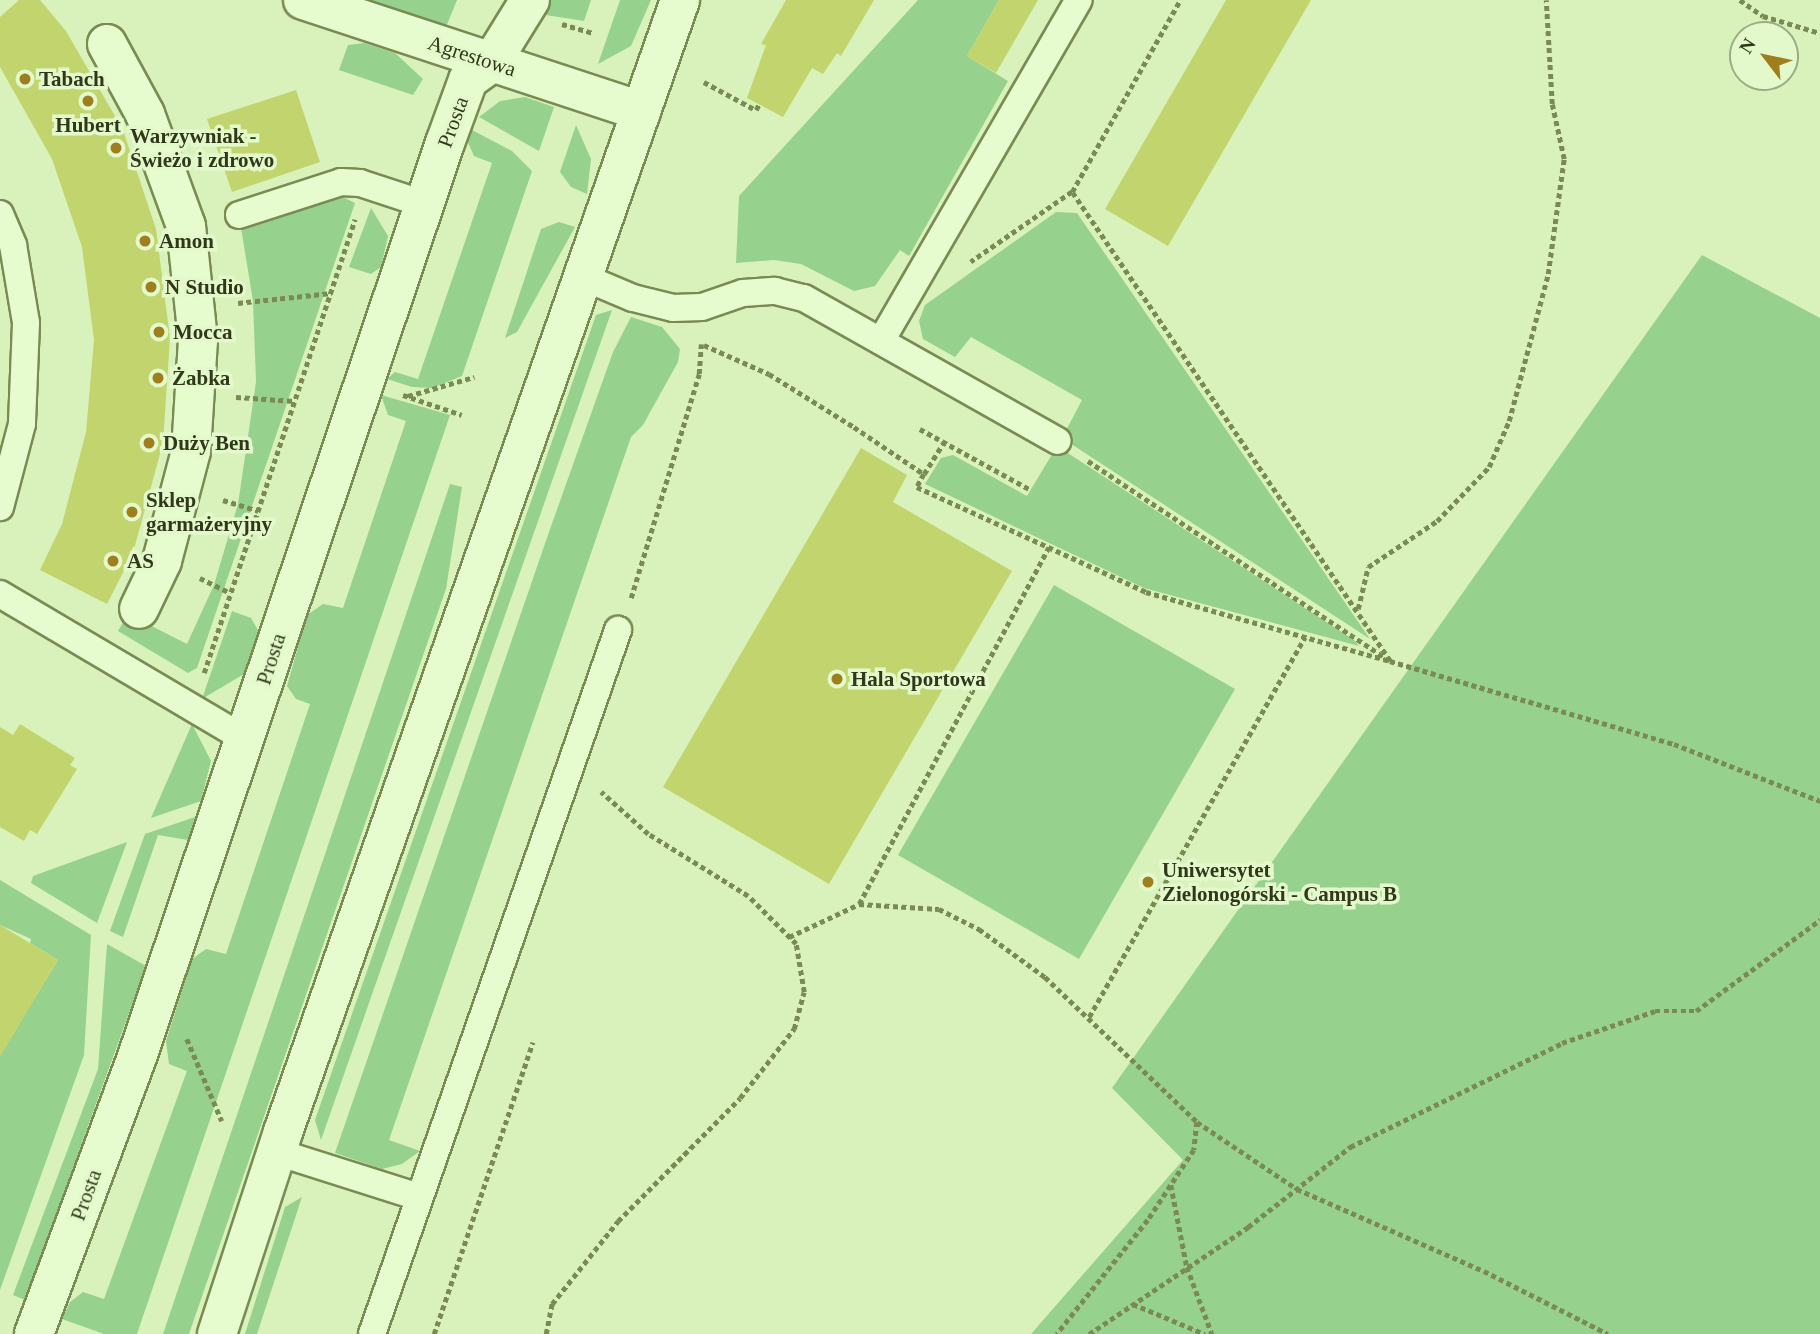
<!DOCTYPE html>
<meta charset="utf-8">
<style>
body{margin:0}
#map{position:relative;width:1820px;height:1334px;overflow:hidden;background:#d9f2bb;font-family:"Times New Roman",serif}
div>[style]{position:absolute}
.green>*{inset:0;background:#96d18e}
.building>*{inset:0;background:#c2d46d}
.path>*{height:4.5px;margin-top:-2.25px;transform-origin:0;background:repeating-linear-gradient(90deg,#7a8a53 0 5px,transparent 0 8.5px)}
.roads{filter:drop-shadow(2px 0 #7a8a53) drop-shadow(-2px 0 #7a8a53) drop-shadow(0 2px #7a8a53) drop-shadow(0 -2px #7a8a53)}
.lane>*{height:26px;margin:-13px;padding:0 13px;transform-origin:13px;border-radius:13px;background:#e7fcce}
.street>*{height:38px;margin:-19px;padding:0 19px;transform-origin:19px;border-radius:19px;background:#e7fcce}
.secondary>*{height:38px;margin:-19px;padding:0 19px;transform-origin:19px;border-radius:19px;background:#e7fcce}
.dots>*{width:19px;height:19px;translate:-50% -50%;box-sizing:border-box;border:4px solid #e3f9cb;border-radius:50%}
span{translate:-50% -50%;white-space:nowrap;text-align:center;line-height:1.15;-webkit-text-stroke:7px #e3f9cb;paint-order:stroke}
.street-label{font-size:21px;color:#31381a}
.poi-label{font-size:21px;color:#31381a;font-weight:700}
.left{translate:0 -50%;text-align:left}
.north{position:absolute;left:1729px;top:21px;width:70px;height:70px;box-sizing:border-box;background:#e3f9cb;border:2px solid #9cac84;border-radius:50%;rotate:302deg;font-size:19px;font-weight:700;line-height:28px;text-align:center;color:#31381a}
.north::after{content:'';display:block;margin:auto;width:24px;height:32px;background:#9f7f1d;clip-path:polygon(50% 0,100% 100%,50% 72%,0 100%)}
</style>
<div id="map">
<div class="green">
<div style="clip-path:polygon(367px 0,457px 0,446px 27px)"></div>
<div style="clip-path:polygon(551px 0,591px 0,584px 21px,546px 15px)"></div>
<div style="clip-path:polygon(620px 0,651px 0,631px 46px,598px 64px)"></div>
<div style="clip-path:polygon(918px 0,999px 0,967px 56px,1008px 81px,909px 256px,900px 250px,875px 286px,854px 291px,801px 264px,774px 260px,736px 263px,739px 196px)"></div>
<div style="clip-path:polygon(364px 43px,395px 53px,423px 79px,413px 95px,339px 70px,348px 45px)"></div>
<div style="clip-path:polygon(525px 97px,554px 107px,539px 151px,479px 117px,500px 101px)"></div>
<div style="clip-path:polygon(576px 125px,591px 159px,587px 194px,571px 187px,560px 172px)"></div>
<div style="clip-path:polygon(472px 130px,512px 151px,532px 171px,462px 376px,432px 388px,412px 387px,387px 379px,395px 372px,418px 379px,492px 163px,474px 156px,467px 140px)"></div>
<div style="clip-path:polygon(341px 196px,355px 203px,197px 668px,188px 673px,118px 631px,128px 614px,187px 644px,214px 585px,238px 504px,256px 382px,253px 301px,241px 228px)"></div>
<div style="clip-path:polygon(371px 208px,388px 236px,381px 267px,371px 274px,349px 267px)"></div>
<div style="clip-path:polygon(1056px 212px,1077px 213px,1370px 639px,1062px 438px,1082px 400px,971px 337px,955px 357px,923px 339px,919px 321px,925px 305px)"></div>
<div style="clip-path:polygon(559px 222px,575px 227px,517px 332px,505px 338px,541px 229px)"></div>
<div style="clip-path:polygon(1702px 255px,1820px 318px,1820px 1334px,1031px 1334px,1183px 1160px,1112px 1088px)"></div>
<div style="clip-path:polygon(612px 310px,321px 1140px,315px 1120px,596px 315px)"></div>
<div style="clip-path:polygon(631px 317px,662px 327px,680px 349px,678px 362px,643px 425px,631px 437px,389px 1140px,420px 1151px,402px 1164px,382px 1169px,335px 1153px,549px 532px,613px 352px)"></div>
<div style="clip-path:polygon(381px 395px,450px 415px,137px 1334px,104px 1334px,62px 1319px,70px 1302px,83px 1292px,104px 1299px,187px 1071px,169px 1064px,166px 1041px,192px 959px,206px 949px,226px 954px,310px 704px,296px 699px,287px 686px,307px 615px,323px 604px,343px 608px,406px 421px,388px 415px)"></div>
<div style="clip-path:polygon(1057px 446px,1354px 640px,1359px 646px,1144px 588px,925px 484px,941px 458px,953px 455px,1027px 496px)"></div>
<div style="clip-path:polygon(450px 484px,462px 487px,446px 589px,189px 1334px,163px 1334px)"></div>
<div style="clip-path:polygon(1054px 585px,1235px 689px,1079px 959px,898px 855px)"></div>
<div style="clip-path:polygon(232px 611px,251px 618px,259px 632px,244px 674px,202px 699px)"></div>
<div style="clip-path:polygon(192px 724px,211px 761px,201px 801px,151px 818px)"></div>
<div style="clip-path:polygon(195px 817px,188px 840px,158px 835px,123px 937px,110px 931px,145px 834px)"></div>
<div style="clip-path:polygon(127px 842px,97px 923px,31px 883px,33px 876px)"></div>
<div style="clip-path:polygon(0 880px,91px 935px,84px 1055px,0 1290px,0 1055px,58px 960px,30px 943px,31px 939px,0 925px)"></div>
<div style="clip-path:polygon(107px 944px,146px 966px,25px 1300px,13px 1295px,98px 1069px)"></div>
<div style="clip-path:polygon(302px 1197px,257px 1334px,245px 1334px,285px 1207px)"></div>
</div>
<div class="building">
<div style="clip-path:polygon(19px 0,40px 0,66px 31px,123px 130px,156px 229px,170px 338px,163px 443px,133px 553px,107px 604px,40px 570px,62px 524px,86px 432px,94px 340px,82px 247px,52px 159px,0 67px,0 17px)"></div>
<div style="clip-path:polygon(786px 0,874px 0,841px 56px,837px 53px,823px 74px,812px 68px,783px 117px,747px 98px,766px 45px,761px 44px)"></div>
<div style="clip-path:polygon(999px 0,1038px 0,996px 73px,967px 56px)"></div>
<div style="clip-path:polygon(1226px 0,1311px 0,1168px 246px,1105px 209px)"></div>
<div style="clip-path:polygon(296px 90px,320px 162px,232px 192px,207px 119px)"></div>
<div style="clip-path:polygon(861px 448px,907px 475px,893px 502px,1012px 571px,829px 884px,663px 787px)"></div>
<div style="clip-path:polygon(20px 724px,75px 758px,70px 765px,77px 769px,37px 834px,30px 830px,24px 841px,0 827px,0 727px,13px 735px)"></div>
<div style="clip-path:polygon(0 925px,58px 960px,0 1057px)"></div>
</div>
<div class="path">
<div style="left:1740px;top:0;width:28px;rotate:35deg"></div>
<div style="left:1763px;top:16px;width:59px;rotate:16.6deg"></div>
<div style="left:562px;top:24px;width:32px;rotate:16deg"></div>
<div style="left:704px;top:82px;width:59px;rotate:28.3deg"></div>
<div style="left:756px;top:110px;width:7px;rotate:-63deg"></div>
<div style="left:1072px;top:192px;width:220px;rotate:-60.6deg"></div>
<div style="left:238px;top:303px;width:94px;rotate:-6.1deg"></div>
<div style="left:704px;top:345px;width:71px;rotate:24deg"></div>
<div style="left:769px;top:374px;width:100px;rotate:31.9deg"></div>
<div style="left:854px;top:427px;width:84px;rotate:33.9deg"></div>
<div style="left:924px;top:474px;width:15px;rotate:118deg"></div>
<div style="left:917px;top:487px;width:252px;rotate:24.6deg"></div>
<div style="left:1146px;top:592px;width:254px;rotate:15.8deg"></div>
<div style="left:1390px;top:661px;width:567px;rotate:-124.14deg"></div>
<div style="left:1072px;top:192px;width:123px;rotate:145.3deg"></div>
<div style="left:403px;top:395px;width:62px;rotate:18.7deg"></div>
<div style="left:408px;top:396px;width:69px;rotate:-16.1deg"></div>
<div style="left:236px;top:397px;width:58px;rotate:3.9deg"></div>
<div style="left:920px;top:429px;width:127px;rotate:28.8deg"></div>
<div style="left:1088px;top:461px;width:362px;rotate:33.5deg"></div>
<div style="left:1390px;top:661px;width:296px;rotate:16.3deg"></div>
<div style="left:1674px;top:744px;width:157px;rotate:21.3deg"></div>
<div style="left:924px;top:474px;width:38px;rotate:-58deg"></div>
<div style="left:223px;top:500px;width:37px;rotate:17deg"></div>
<div style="left:200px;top:578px;width:34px;rotate:26deg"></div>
<div style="left:631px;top:598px;width:234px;rotate:-73.1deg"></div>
<div style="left:699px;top:374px;width:30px;rotate:-86deg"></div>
<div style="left:1358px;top:609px;width:43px;rotate:-76.6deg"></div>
<div style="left:1368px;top:567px;width:83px;rotate:-33.7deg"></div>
<div style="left:1437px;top:521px;width:75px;rotate:-46.1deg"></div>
<div style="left:1489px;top:467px;width:50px;rotate:-66.5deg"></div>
<div style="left:1509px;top:421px;width:152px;rotate:-75.1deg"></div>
<div style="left:1548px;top:274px;width:116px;rotate:-82.1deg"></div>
<div style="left:1564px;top:159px;width:56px;rotate:-102.3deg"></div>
<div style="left:1552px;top:104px;width:104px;rotate:-93.3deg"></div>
<div style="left:204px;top:673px;width:478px;rotate:-71.6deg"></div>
<div style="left:859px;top:904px;width:404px;rotate:-62deg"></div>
<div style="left:789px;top:937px;width:77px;rotate:-25.2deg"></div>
<div style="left:859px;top:904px;width:80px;rotate:3.6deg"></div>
<div style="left:939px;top:909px;width:45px;rotate:26.6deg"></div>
<div style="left:979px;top:929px;width:82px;rotate:36deg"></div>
<div style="left:1045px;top:977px;width:210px;rotate:43.6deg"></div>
<div style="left:1197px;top:1122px;width:28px;rotate:96deg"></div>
<div style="left:1194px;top:1150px;width:84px;rotate:123.3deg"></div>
<div style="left:1148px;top:1220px;width:146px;rotate:128.6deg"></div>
<div style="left:1089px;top:1017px;width:437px;rotate:-60.4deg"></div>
<div style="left:187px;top:1039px;width:89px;rotate:66.9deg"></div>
<div style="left:1197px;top:1122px;width:120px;rotate:33.8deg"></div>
<div style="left:1297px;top:1189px;width:204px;rotate:23.7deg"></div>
<div style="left:1484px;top:1271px;width:139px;rotate:26.9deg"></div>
<div style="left:1171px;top:1185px;width:84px;rotate:79deg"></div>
<div style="left:1187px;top:1267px;width:72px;rotate:69.5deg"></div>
<div style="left:1133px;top:1304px;width:78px;rotate:22.6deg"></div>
<div style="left:434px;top:1334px;width:308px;rotate:-71.3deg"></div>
<div style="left:546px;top:1334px;width:31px;rotate:-79deg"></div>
<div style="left:552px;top:1304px;width:106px;rotate:-51.5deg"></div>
<div style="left:618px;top:1221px;width:173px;rotate:-45.2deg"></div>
<div style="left:740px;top:1098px;width:88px;rotate:-52deg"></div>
<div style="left:794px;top:1029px;width:38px;rotate:-75deg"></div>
<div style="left:804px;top:992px;width:49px;rotate:-99.5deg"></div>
<div style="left:796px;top:944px;width:68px;rotate:-135deg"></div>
<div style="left:748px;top:896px;width:118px;rotate:-148.2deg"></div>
<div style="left:648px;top:834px;width:63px;rotate:-138.2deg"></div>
<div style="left:1089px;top:1334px;width:192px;rotate:-33.9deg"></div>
<div style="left:1248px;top:1227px;width:130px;rotate:-38.1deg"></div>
<div style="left:1350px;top:1147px;width:236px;rotate:-26.1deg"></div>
<div style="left:1562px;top:1043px;width:98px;rotate:-19deg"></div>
<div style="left:1655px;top:1011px;width:41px"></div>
<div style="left:1696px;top:1011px;width:154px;rotate:-36.3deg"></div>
</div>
<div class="roads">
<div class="lane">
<div style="left:0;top:214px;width:34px;rotate:67deg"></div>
<div style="left:13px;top:245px;width:79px;rotate:80.5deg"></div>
<div style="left:26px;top:323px;width:101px;rotate:92.3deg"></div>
<div style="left:22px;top:424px;width:86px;rotate:104.8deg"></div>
<div style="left:239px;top:215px;width:107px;rotate:-17.9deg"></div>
<div style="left:341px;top:182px;width:19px;rotate:3deg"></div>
<div style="left:360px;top:183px;width:67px;rotate:18.2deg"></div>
<div style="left:583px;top:277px;width:54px;rotate:22.8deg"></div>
<div style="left:633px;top:298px;width:41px;rotate:14deg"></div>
<div style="left:673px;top:308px;width:29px;rotate:-2deg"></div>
<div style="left:702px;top:307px;width:43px;rotate:-18.9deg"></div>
<div style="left:743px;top:293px;width:32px;rotate:-4deg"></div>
<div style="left:775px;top:291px;width:30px;rotate:14deg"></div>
<div style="left:804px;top:298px;width:291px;rotate:29.4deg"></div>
<div style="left:881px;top:341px;width:394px;rotate:-59.9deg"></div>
<div style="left:0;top:594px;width:285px;rotate:30.6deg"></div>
<div style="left:277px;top:1152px;width:149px;rotate:17.6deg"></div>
<div style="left:372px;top:1334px;width:746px;rotate:-70.74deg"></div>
</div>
<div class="street">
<div style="left:303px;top:0;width:356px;rotate:18.2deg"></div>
<div style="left:107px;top:44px;width:80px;rotate:61.5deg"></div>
<div style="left:145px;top:114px;width:119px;rotate:69.9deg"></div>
<div style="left:186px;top:226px;width:115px;rotate:84deg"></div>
<div style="left:198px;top:340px;width:111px;rotate:93.6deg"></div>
<div style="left:191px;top:451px;width:114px;rotate:104.8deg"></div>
<div style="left:162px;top:561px;width:53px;rotate:115.6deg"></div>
<div style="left:34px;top:1334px;width:299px;rotate:-69.6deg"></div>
<div style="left:138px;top:1054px;width:961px;rotate:-71.38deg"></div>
<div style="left:445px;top:143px;width:67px;rotate:-69.9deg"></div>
<div style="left:468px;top:80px;width:29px;rotate:-36deg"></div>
<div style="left:491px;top:63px;width:74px;rotate:-58.2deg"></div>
</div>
<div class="secondary">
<div style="left:217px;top:1334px;width:213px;rotate:-71.9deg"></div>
<div style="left:283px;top:1132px;width:1200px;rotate:-70.67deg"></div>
</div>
</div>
<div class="dots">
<div style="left:25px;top:79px;background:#9f7f1d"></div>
<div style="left:88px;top:101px;background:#9f7f1d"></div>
<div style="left:116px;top:148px;background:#9f7f1d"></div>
<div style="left:145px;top:241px;background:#9f7f1d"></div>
<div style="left:151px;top:287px;background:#9f7f1d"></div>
<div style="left:159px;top:332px;background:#9f7f1d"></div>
<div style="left:158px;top:378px;background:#9f7f1d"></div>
<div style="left:149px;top:443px;background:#9f7f1d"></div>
<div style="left:132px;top:512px;background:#9f7f1d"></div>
<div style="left:113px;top:561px;background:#9f7f1d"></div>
<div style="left:837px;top:679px;background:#9f7f1d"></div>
<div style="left:1148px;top:882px;background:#9f7f1d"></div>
</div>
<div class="street-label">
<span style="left:472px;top:56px;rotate:18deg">Agrestowa</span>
<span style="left:453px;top:122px;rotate:-70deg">Prosta</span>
<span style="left:271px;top:659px;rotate:-72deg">Prosta</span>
<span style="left:86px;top:1195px;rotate:-70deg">Prosta</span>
</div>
<div class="poi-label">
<span class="left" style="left:39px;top:79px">Tabach</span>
<span style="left:88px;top:125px">Hubert</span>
<span class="left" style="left:130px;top:148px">Warzywniak -<br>Świeżo i zdrowo</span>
<span class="left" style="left:159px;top:241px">Amon</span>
<span class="left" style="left:165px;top:287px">N Studio</span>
<span class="left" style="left:173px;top:332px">Mocca</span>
<span class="left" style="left:172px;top:378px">Żabka</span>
<span class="left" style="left:163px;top:443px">Duży Ben</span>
<span class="left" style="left:146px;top:512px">Sklep<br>garmażeryjny</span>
<span class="left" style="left:127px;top:561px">AS</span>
<span class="left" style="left:851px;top:679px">Hala Sportowa</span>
<span class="left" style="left:1162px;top:882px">Uniwersytet<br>Zielonogórski - Campus B</span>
</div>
<div class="north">N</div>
</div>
